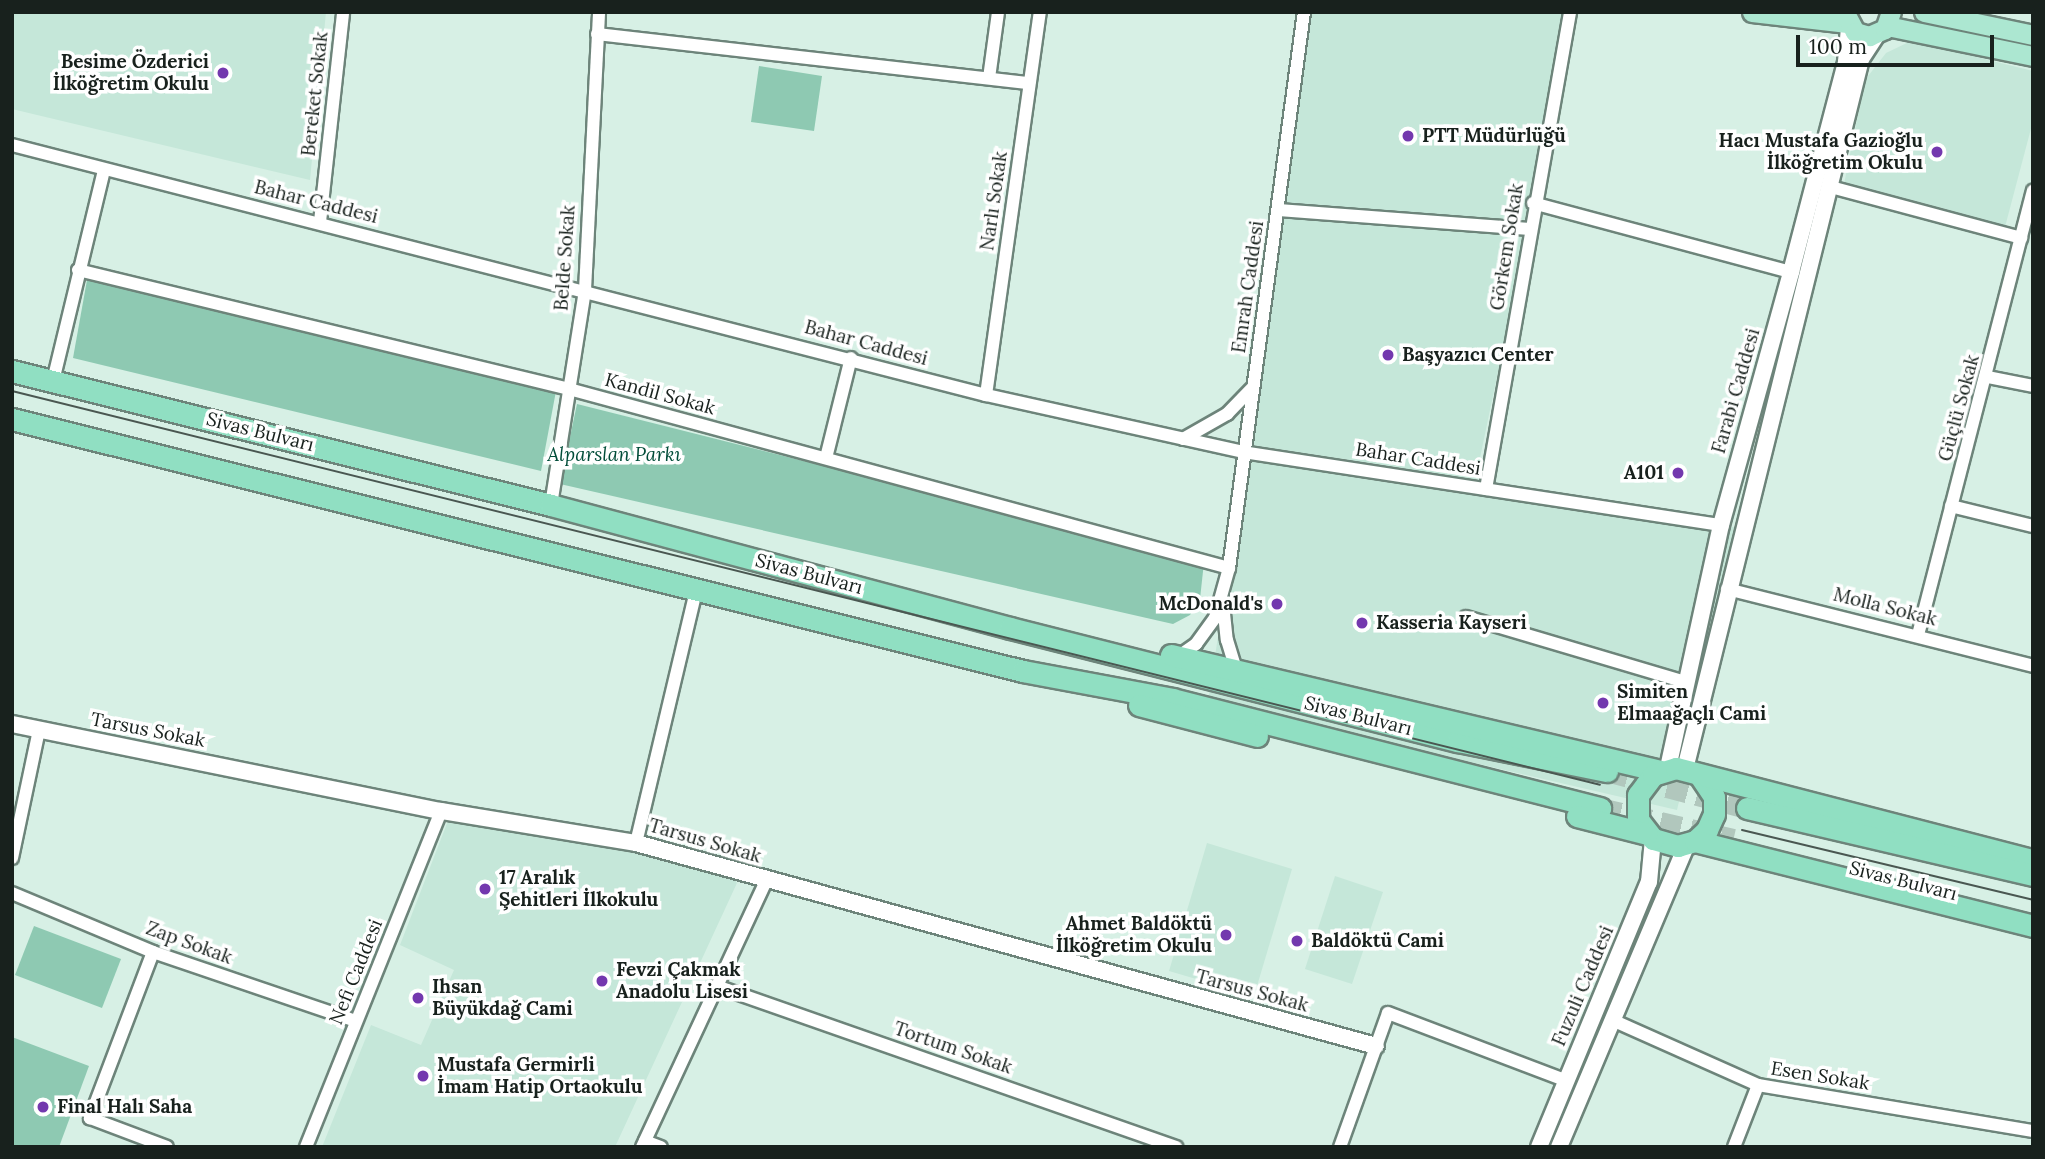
<!DOCTYPE html>
<meta charset="utf-8">
<style>
body{margin:0}
#map{position:relative;width:2045px;height:1159px;overflow:hidden;background:#d7f0e5;font-family:Lora,serif}
div>[style]{position:absolute}
.built>*{inset:0;background:#c5e7d9}
.green>*{inset:0;background:#8ec9b2}
.trunk-tunnel>*{height:21px;margin-top:-10.5px;transform-origin:0;background:repeating-linear-gradient(90deg,#b1c7bd 0 21px,transparent 0 31px)}
.roads{filter:drop-shadow(2px 0 #6d847a) drop-shadow(-2px 0 #6d847a) drop-shadow(0 2px #6d847a) drop-shadow(0 -2px #6d847a)}
.minor>*{height:12px;margin:-6px;padding:0 6px;transform-origin:6px;border-radius:6px;background:#fff}
.tertiary>*{height:16px;margin:-8px;padding:0 8px;transform-origin:8px;border-radius:8px;background:#fff}
.primary>*{height:19px;margin:-9.5px;padding:0 9.5px;transform-origin:9.5px;border-radius:9.5px;background:#ace7d1}
.trunk>*{height:21px;margin:-10.5px;padding:0 10.5px;transform-origin:10.5px;border-radius:10.5px;background:#90dfc2}
.tram>*{height:2px;margin:-1px;padding:0 1px;transform-origin:1px;border-radius:1px;background:#4a5751}
.dots>*{width:19px;height:19px;translate:-50% -50%;box-sizing:border-box;border:4px solid #fff;border-radius:50%}
span{translate:-50% -50%;white-space:nowrap;text-align:center;line-height:1.15;-webkit-text-stroke:7px #fff;paint-order:stroke}
.poi-label{font-size:19px;color:#18211d;font-weight:700}
.right{translate:-100% -50%;text-align:right}
.left{translate:0 -50%;text-align:left}
.street-label{font-size:19px;color:#18211d}
.park-label{font-size:19px;color:#004c38;font-style:italic}
.frame{position:absolute;inset:0;border:14px solid #18211d;pointer-events:none}
.scale{position:absolute;left:1796px;top:35px;width:198px;height:32px;box-sizing:border-box;border:4px solid #18211d;border-top:0;padding-left:9px;font-size:21px;line-height:24px;white-space:nowrap;color:#18211d;-webkit-text-stroke:5px #fff;paint-order:stroke}
</style>
<div id="map">
<div class="built">
<div style="clip-path:polygon(12px 12px,326px 12px,310px 180px,12px 109px)"></div>
<div style="clip-path:polygon(1305px 12px,1573px 12px,1475px 482px,1744px 529px,1677px 810px,1208px 701px,1248px 444px)"></div>
<div style="clip-path:polygon(1911px 41px,2033px 71px,2033px 121px,2005px 227px,1844px 184px,1865px 80px,1886px 53px)"></div>
<div style="clip-path:polygon(451px 813px,571px 833px,731px 873px,737px 883px,615px 1147px,322px 1147px,371px 1025px,421px 1045px,454px 970px,400px 945px)"></div>
<div style="clip-path:polygon(1207px 843px,1292px 869px,1254px 996px,1169px 971px)"></div>
<div style="clip-path:polygon(1335px 876px,1383px 892px,1352px 984px,1305px 969px)"></div>
</div>
<div class="green">
<div style="clip-path:polygon(759px 66px,822px 76px,814px 131px,751px 122px)"></div>
<div style="clip-path:polygon(87px 280px,556px 391px,541px 471px,73px 358px)"></div>
<div style="clip-path:polygon(577px 404px,1204px 562px,1200px 599px,1190px 615px,1173px 624px,560px 484px)"></div>
<div style="clip-path:polygon(34px 926px,121px 959px,102px 1008px,15px 975px)"></div>
<div style="clip-path:polygon(12px 1037px,89px 1066px,59px 1147px,12px 1147px)"></div>
</div>
<div class="trunk-tunnel">
<div style="left:1607px;top:771px;width:145px;rotate:14.8deg"></div>
<div style="left:1600px;top:808px;width:137px;rotate:13.1deg"></div>
</div>
<div class="roads">
<div class="minor">
<div style="left:597px;top:34px;width:435px;rotate:6.5deg"></div>
<div style="left:989px;top:78px;width:67px;rotate:-82.2deg"></div>
<div style="left:12px;top:145px;width:1006px;rotate:14.4deg"></div>
<div style="left:986px;top:395px;width:263px;rotate:12.5deg"></div>
<div style="left:1243px;top:452px;width:484px;rotate:8.7deg"></div>
<div style="left:1831px;top:187px;width:197px;rotate:15deg"></div>
<div style="left:1533px;top:203px;width:267px;rotate:15deg"></div>
<div style="left:1278px;top:210px;width:253px;rotate:4.3deg"></div>
<div style="left:320px;top:222px;width:211px;rotate:-83.7deg"></div>
<div style="left:78px;top:270px;width:505px;rotate:13.62deg"></div>
<div style="left:569px;top:389px;width:684px;rotate:15.17deg"></div>
<div style="left:1988px;top:377px;width:46px;rotate:11.3deg"></div>
<div style="left:53px;top:381px;width:217px;rotate:-76.4deg"></div>
<div style="left:986px;top:395px;width:387px;rotate:-82deg"></div>
<div style="left:1183px;top:439px;width:51px;rotate:-29.6deg"></div>
<div style="left:1227px;top:414px;width:36px;rotate:-46deg"></div>
<div style="left:826px;top:458px;width:103px;rotate:-76deg"></div>
<div style="left:1486px;top:489px;width:484px;rotate:-80deg"></div>
<div style="left:551px;top:505px;width:218px;rotate:-81deg"></div>
<div style="left:585px;top:290px;width:278px;rotate:-87.1deg"></div>
<div style="left:1951px;top:506px;width:84px;rotate:13.7deg"></div>
<div style="left:1727px;top:589px;width:316px;rotate:14.1deg"></div>
<div style="left:1223px;top:604px;width:36px;rotate:84deg"></div>
<div style="left:1227px;top:640px;width:30px;rotate:73deg"></div>
<div style="left:1466px;top:617px;width:228px;rotate:16.5deg"></div>
<div style="left:1918px;top:635px;width:459px;rotate:-75.5deg"></div>
<div style="left:1179px;top:656px;width:21px;rotate:-35deg"></div>
<div style="left:1196px;top:644px;width:32px;rotate:-54deg"></div>
<div style="left:1215px;top:618px;width:52px;rotate:-74.4deg"></div>
<div style="left:1229px;top:568px;width:561px;rotate:-82.32deg"></div>
<div style="left:636px;top:843px;width:259px;rotate:-76.6deg"></div>
<div style="left:12px;top:858px;width:131px;rotate:-78.1deg"></div>
<div style="left:12px;top:893px;width:153px;rotate:22.7deg"></div>
<div style="left:153px;top:952px;width:214px;rotate:18.8deg"></div>
<div style="left:153px;top:952px;width:178px;rotate:110.8deg"></div>
<div style="left:90px;top:1118px;width:82px;rotate:20.6deg"></div>
<div style="left:716px;top:986px;width:488px;rotate:19.3deg"></div>
<div style="left:1612px;top:1020px;width:160px;rotate:24deg"></div>
<div style="left:1758px;top:1085px;width:279px;rotate:9.5deg"></div>
<div style="left:645px;top:1141px;width:17px;rotate:21deg"></div>
<div style="left:306px;top:1147px;width:362px;rotate:-68.1deg"></div>
<div style="left:642px;top:1147px;width:293px;rotate:-65deg"></div>
<div style="left:1340px;top:1147px;width:142px;rotate:-70.3deg"></div>
<div style="left:1388px;top:1013px;width:191px;rotate:20.8deg"></div>
<div style="left:1734px;top:1147px;width:66px;rotate:-68.8deg"></div>
</div>
<div class="tertiary">
<div style="left:12px;top:724px;width:438px;rotate:11.5deg"></div>
<div style="left:441px;top:811px;width:198px;rotate:9.3deg"></div>
<div style="left:636px;top:843px;width:767px;rotate:15.34deg"></div>
<div style="left:1668px;top:768px;width:249px;rotate:-77.7deg"></div>
<div style="left:1721px;top:525px;width:263px;rotate:-74.5deg"></div>
<div style="left:1791px;top:272px;width:217px;rotate:-75.3deg"></div>
<div style="left:1846px;top:62px;width:35px;rotate:-85deg"></div>
<div style="left:1685px;top:769px;width:731px;rotate:-76.08deg"></div>
<div style="left:1861px;top:59px;width:30px;rotate:-57deg"></div>
<div style="left:1539px;top:1147px;width:287px;rotate:-67.5deg"></div>
<div style="left:1649px;top:882px;width:43px;rotate:-84.7deg"></div>
<div style="left:1559px;top:1147px;width:329px;rotate:-67.1deg"></div>
</div>
<div class="primary">
<div style="left:1752px;top:12px;width:96px;rotate:6.6deg"></div>
<div style="left:1924px;top:12px;width:111px;rotate:11.9deg"></div>
<div style="left:1845px;top:13px;width:21px;rotate:62deg"></div>
<div style="left:1855px;top:32px;width:15px;rotate:16deg"></div>
<div style="left:1869px;top:36px;width:17px;rotate:-24deg"></div>
<div style="left:1885px;top:29px;width:18px;rotate:-71deg"></div>
<div style="left:1887px;top:26px;width:149px;rotate:11.6deg"></div>
</div>
<div class="trunk">
<div style="left:12px;top:371px;width:555px;rotate:13.96deg"></div>
<div style="left:551px;top:505px;width:475px;rotate:15deg"></div>
<div style="left:1010px;top:628px;width:462px;rotate:14.2deg"></div>
<div style="left:1458px;top:741px;width:152px;rotate:11.4deg"></div>
<div style="left:12px;top:419px;width:1042px;rotate:14deg"></div>
<div style="left:1023px;top:671px;width:152px;rotate:10.6deg"></div>
<div style="left:1172px;top:699px;width:442px;rotate:14.3deg"></div>
<div style="left:1171px;top:655px;width:503px;rotate:13.34deg"></div>
<div style="left:1139px;top:705px;width:122px;rotate:14.7deg"></div>
<div style="left:1700px;top:776px;width:25px;rotate:56deg"></div>
<div style="left:1714px;top:797px;width:17px;rotate:90deg"></div>
<div style="left:1714px;top:814px;width:17px;rotate:114deg"></div>
<div style="left:1707px;top:830px;width:16px;rotate:137deg"></div>
<div style="left:1695px;top:841px;width:18px;rotate:164deg"></div>
<div style="left:1678px;top:846px;width:26px;rotate:-164deg"></div>
<div style="left:1653px;top:839px;width:24px;rotate:-128deg"></div>
<div style="left:1638px;top:820px;width:25px;rotate:-90deg"></div>
<div style="left:1638px;top:795px;width:25px;rotate:-53deg"></div>
<div style="left:1653px;top:775px;width:24px;rotate:-17deg"></div>
<div style="left:1676px;top:768px;width:369px;rotate:14.5deg"></div>
<div style="left:1747px;top:808px;width:294px;rotate:13.2deg"></div>
<div style="left:1577px;top:816px;width:72px;rotate:14.4deg"></div>
<div style="left:1695px;top:841px;width:349px;rotate:14.1deg"></div>
</div>
</div>
<div class="tram">
<div style="left:12px;top:391px;width:1636px;rotate:13.93deg"></div>
<div style="left:1742px;top:830px;width:299px;rotate:13.5deg"></div>
</div>
<div class="dots">
<div style="left:223px;top:73px;background:#7338ae"></div>
<div style="left:1408px;top:136px;background:#7338ae"></div>
<div style="left:1937px;top:152px;background:#7338ae"></div>
<div style="left:1388px;top:355px;background:#7338ae"></div>
<div style="left:1678px;top:473px;background:#7338ae"></div>
<div style="left:1277px;top:604px;background:#7338ae"></div>
<div style="left:1362px;top:623px;background:#7338ae"></div>
<div style="left:1603px;top:703px;background:#7338ae"></div>
<div style="left:485px;top:889px;background:#7338ae"></div>
<div style="left:1226px;top:935px;background:#7338ae"></div>
<div style="left:1297px;top:941px;background:#7338ae"></div>
<div style="left:602px;top:981px;background:#7338ae"></div>
<div style="left:418px;top:998px;background:#7338ae"></div>
<div style="left:423px;top:1076px;background:#7338ae"></div>
<div style="left:43px;top:1107px;background:#7338ae"></div>
</div>
<div class="poi-label">
<span class="right" style="left:209px;top:73px">Besime Özderici<br>İlköğretim Okulu</span>
<span class="left" style="left:1422px;top:136px">PTT Müdürlüğü</span>
<span class="right" style="left:1923px;top:152px">Hacı Mustafa Gazioğlu<br>İlköğretim Okulu</span>
<span class="left" style="left:1402px;top:355px">Başyazıcı Center</span>
<span class="right" style="left:1664px;top:473px">A101</span>
<span class="right" style="left:1263px;top:604px">McDonald's</span>
<span class="left" style="left:1376px;top:623px">Kasseria Kayseri</span>
<span class="left" style="left:1617px;top:703px">Simiten<br>Elmaağaçlı Cami</span>
<span class="left" style="left:499px;top:889px">17 Aralık<br>Şehitleri İlkokulu</span>
<span class="right" style="left:1212px;top:935px">Ahmet Baldöktü<br>İlköğretim Okulu</span>
<span class="left" style="left:1311px;top:941px">Baldöktü Cami</span>
<span class="left" style="left:616px;top:981px">Fevzi Çakmak<br>Anadolu Lisesi</span>
<span class="left" style="left:432px;top:998px">Ihsan<br>Büyükdağ Cami</span>
<span class="left" style="left:437px;top:1076px">Mustafa Germirli<br>İmam Hatip Ortaokulu</span>
<span class="left" style="left:57px;top:1107px">Final Halı Saha</span>
</div>
<div class="street-label">
<span style="left:315px;top:94px;rotate:-84deg">Bereket Sokak</span>
<span style="left:994px;top:201px;rotate:-82deg">Narlı Sokak</span>
<span style="left:316px;top:202px;rotate:14deg">Bahar Caddesi</span>
<span style="left:1507px;top:247px;rotate:-81deg">Görkem Sokak</span>
<span style="left:565px;top:258px;rotate:-86deg">Belde Sokak</span>
<span style="left:1248px;top:287px;rotate:-82deg">Emrah Caddesi</span>
<span style="left:866px;top:343px;rotate:15deg">Bahar Caddesi</span>
<span style="left:1736px;top:391px;rotate:-74deg">Farabi Caddesi</span>
<span style="left:660px;top:394px;rotate:15deg">Kandil Sokak</span>
<span style="left:1959px;top:408px;rotate:-75deg">Güçlü Sokak</span>
<span style="left:260px;top:432px;rotate:14deg">Sivas Bulvarı</span>
<span style="left:1418px;top:459px;rotate:9deg">Bahar Caddesi</span>
<span style="left:809px;top:574px;rotate:15deg">Sivas Bulvarı</span>
<span style="left:1885px;top:607px;rotate:14deg">Molla Sokak</span>
<span style="left:1358px;top:716px;rotate:14deg">Sivas Bulvarı</span>
<span style="left:148px;top:730px;rotate:11deg">Tarsus Sokak</span>
<span style="left:705px;top:841px;rotate:16deg">Tarsus Sokak</span>
<span style="left:1903px;top:881px;rotate:14deg">Sivas Bulvarı</span>
<span style="left:189px;top:943px;rotate:20deg">Zap Sokak</span>
<span style="left:356px;top:972px;rotate:-68deg">Nefi Caddesi</span>
<span style="left:1583px;top:986px;rotate:-67deg">Fuzuli Caddesi</span>
<span style="left:1252px;top:991px;rotate:15deg">Tarsus Sokak</span>
<span style="left:953px;top:1048px;rotate:19deg">Tortum Sokak</span>
<span style="left:1820px;top:1076px;rotate:9deg">Esen Sokak</span>
</div>
<div class="park-label">
<span style="left:614px;top:455px">Alparslan Parkı</span>
</div>
<div class="frame"></div>
<div class="scale">100 m</div>
</div>
